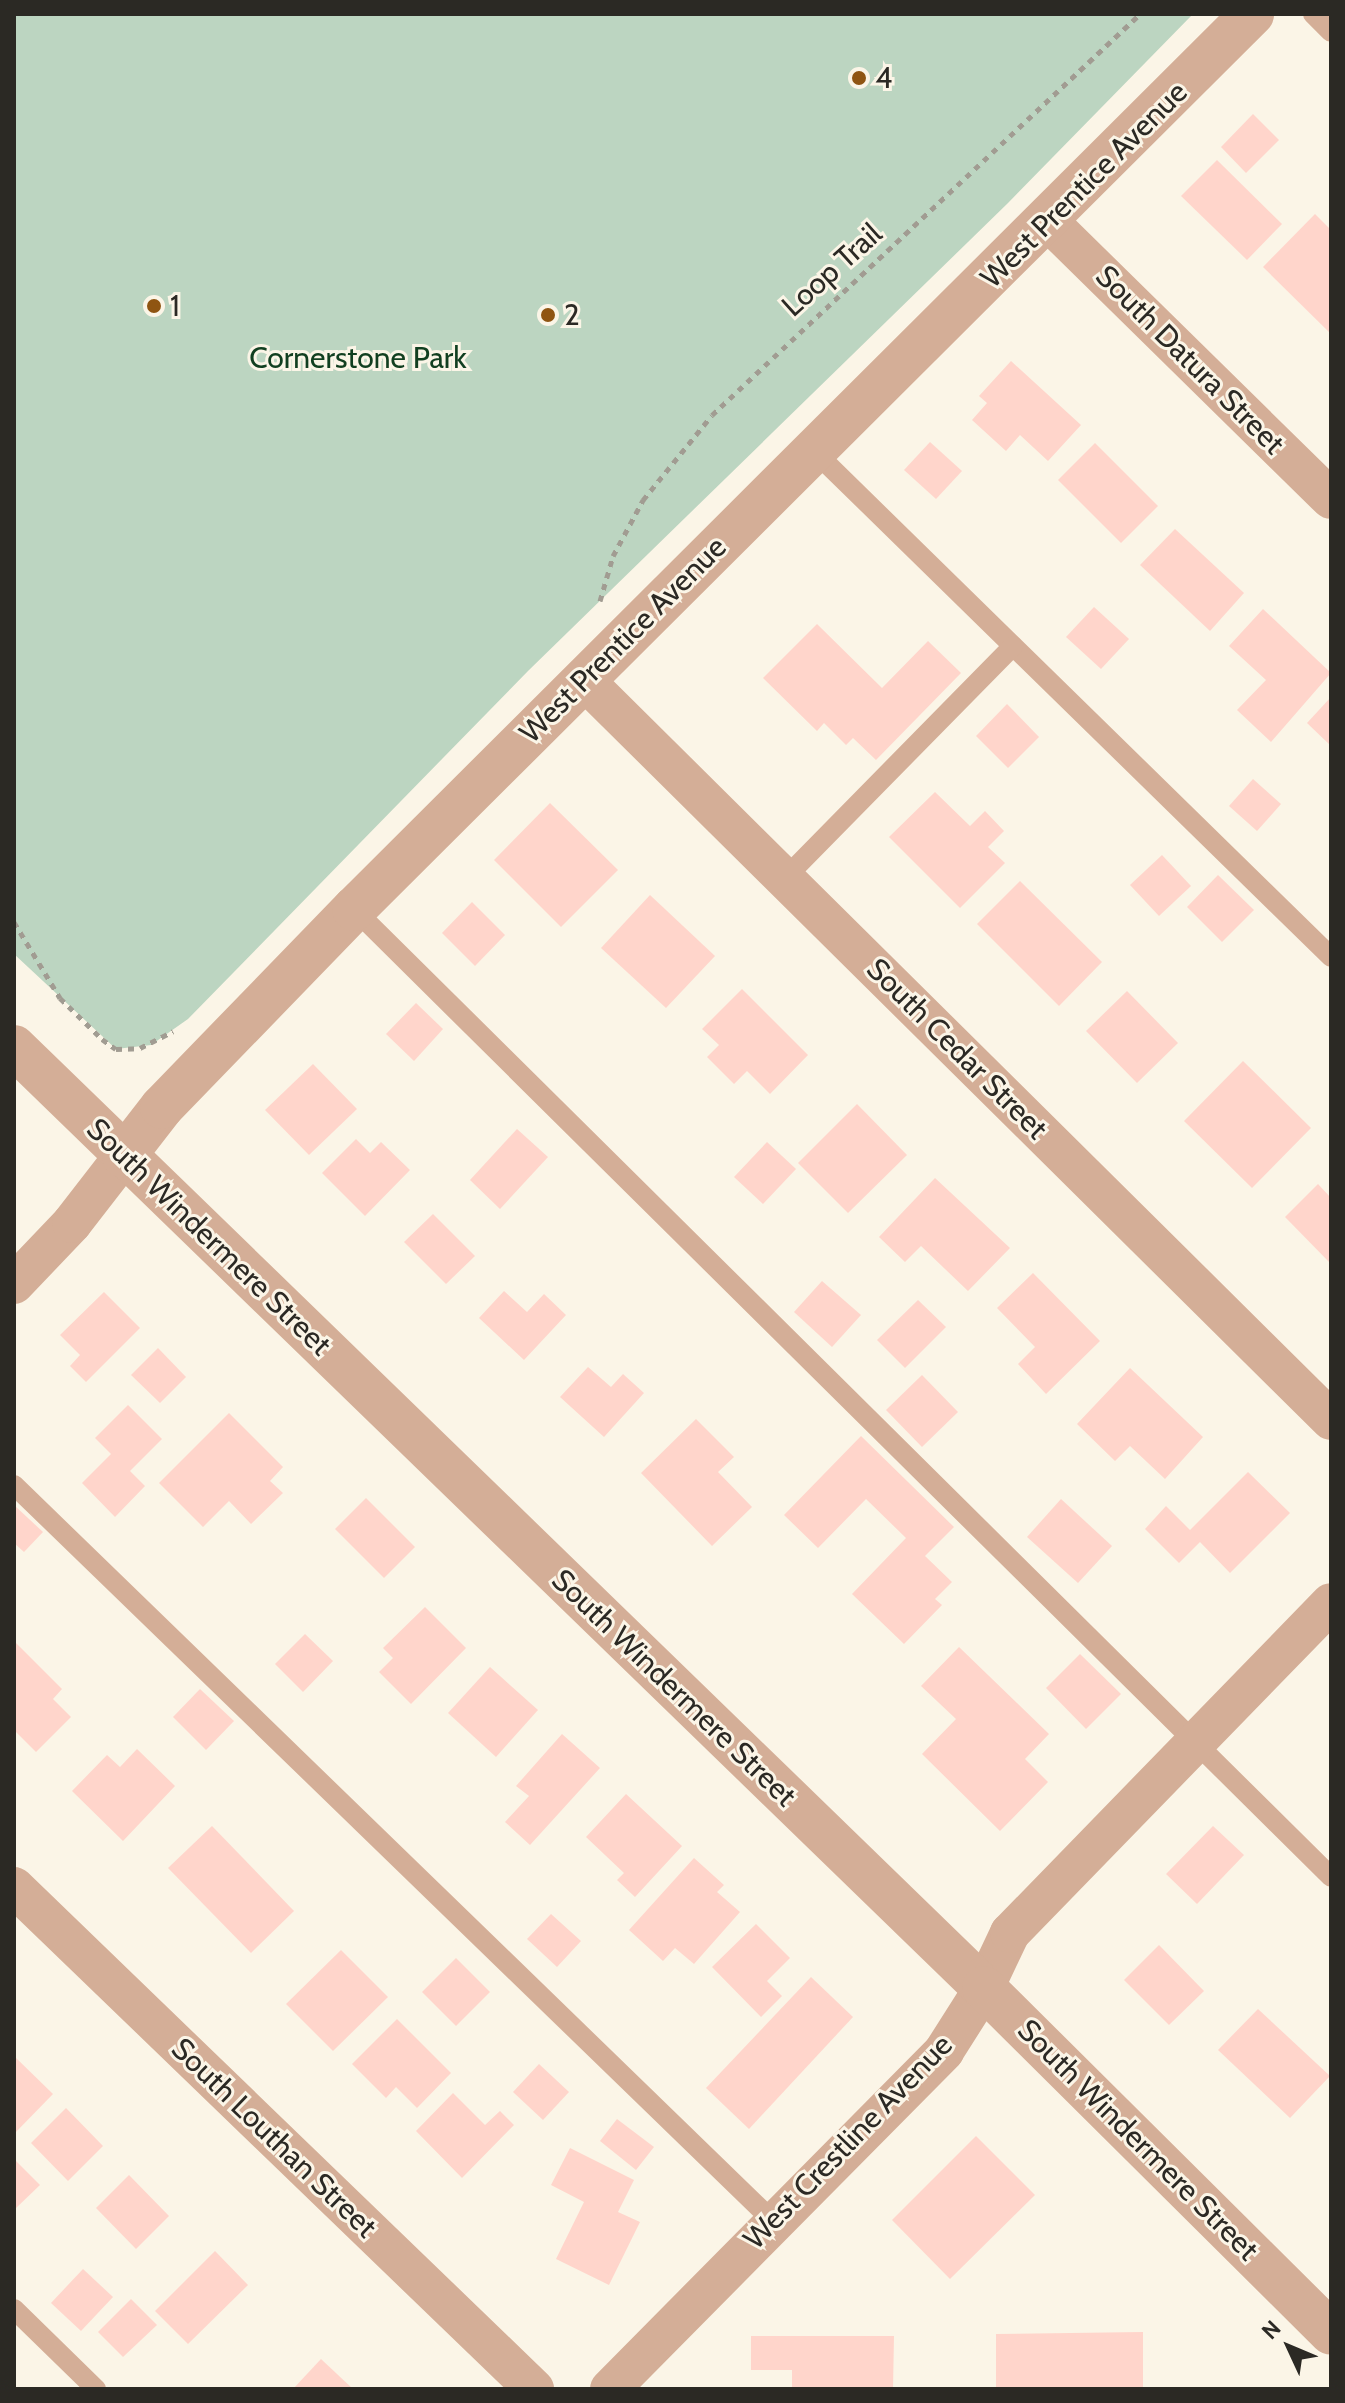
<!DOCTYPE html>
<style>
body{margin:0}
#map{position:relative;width:1345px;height:2403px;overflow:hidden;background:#fbf5e7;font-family:Cabin,sans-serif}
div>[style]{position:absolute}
.green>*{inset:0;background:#bcd5c1}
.building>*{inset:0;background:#ffd5cb}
.path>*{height:5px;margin-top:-2.5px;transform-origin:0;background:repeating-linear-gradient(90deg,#a19c92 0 6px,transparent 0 12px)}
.service>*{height:20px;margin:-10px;padding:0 10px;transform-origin:10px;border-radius:10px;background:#d4ae97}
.minor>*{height:40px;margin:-20px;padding:0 20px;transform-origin:20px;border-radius:20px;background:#d4ae97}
.tertiary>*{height:44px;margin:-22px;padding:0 22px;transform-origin:22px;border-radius:22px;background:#d4ae97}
.dots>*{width:22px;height:22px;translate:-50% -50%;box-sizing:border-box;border:4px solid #fbf5e7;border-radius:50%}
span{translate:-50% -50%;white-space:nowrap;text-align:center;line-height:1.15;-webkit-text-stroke:6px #fbf5e7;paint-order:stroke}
.poi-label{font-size:30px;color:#2b2924}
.left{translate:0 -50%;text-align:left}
.street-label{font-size:30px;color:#2b2924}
.park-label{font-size:30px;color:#113f20}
.frame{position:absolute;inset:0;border:16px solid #2b2924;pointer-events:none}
.north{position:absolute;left:1249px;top:2307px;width:80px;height:80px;-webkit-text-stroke:6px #fbf5e7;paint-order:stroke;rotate:314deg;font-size:22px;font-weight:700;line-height:32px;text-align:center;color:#2b2924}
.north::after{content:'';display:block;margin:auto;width:28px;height:36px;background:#2b2924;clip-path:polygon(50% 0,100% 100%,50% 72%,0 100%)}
</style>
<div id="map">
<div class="green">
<div style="clip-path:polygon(14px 14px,1193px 14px,1008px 203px,528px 671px,188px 1019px,151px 1045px,116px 1049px,14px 954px)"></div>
</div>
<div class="building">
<div style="clip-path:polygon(1253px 114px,1279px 140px,1246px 173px,1221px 147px)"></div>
<div style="clip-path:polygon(1217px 160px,1282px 224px,1247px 260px,1181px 196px)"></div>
<div style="clip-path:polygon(1315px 214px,1331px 230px,1331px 334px,1263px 267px)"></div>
<div style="clip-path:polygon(1011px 361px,1081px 425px,1048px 461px,1020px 435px,1006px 451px,972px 420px,987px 403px,979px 396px)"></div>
<div style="clip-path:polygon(930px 442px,962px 471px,936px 499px,904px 470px)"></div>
<div style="clip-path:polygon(1095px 443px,1158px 506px,1121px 543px,1058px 480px)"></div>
<div style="clip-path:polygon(1175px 529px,1244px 593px,1210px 631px,1140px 565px)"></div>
<div style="clip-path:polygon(1094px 607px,1129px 639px,1101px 669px,1066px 637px)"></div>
<div style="clip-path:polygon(1263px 609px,1331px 673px,1271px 742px,1237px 710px,1266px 680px,1229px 646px)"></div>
<div style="clip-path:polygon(817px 624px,882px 688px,928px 641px,961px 673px,876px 760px,853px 738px,846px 745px,824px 723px,817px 731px,763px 678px)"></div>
<div style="clip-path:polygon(1331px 697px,1331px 746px,1307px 723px)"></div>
<div style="clip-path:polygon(1007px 704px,1039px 737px,1008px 768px,976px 736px)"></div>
<div style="clip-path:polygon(1253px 779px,1281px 804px,1257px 831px,1229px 806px)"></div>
<div style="clip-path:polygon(935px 792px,970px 826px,985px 811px,1004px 831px,988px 847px,1005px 863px,960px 908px,889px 837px)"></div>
<div style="clip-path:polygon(550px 803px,618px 870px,561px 927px,494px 860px)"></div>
<div style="clip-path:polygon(1162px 855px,1191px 886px,1159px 916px,1130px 885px)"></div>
<div style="clip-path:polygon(1218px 875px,1254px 910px,1222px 942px,1187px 907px)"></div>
<div style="clip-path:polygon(1020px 881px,1102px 962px,1059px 1006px,977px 924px)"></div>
<div style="clip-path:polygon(650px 895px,715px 956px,666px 1008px,601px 948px)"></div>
<div style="clip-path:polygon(472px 902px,505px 935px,475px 966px,442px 933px)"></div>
<div style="clip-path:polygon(742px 989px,808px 1055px,770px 1094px,747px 1071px,734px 1084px,707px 1057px,719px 1045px,702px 1029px)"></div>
<div style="clip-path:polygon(1127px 991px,1178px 1043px,1137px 1083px,1086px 1031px)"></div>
<div style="clip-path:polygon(416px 1003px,443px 1029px,414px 1061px,386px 1034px)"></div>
<div style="clip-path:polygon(1243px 1061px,1311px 1128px,1252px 1188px,1184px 1121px)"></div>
<div style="clip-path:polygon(313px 1064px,357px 1109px,309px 1155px,265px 1110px)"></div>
<div style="clip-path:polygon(857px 1104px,907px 1155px,848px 1213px,798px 1163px)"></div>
<div style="clip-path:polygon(517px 1129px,548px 1157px,500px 1209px,470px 1180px)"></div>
<div style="clip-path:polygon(356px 1139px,370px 1153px,381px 1142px,410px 1170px,365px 1216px,322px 1173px)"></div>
<div style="clip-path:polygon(767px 1142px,796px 1169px,763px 1204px,734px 1177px)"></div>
<div style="clip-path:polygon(935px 1178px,1010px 1248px,968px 1291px,921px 1246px,905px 1262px,879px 1237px)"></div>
<div style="clip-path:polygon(1318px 1184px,1331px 1198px,1331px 1264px,1285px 1217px)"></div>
<div style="clip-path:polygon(433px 1214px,475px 1256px,446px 1284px,404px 1242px)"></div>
<div style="clip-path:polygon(1033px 1273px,1100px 1341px,1046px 1394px,1018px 1364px,1035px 1347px,997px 1308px)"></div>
<div style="clip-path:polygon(822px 1281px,861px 1315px,832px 1347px,794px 1312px)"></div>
<div style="clip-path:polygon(504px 1291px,527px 1312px,544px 1294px,566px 1315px,524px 1360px,479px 1318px)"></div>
<div style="clip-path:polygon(104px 1292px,140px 1328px,86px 1382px,70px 1366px,80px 1355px,60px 1335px)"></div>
<div style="clip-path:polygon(918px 1300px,946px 1327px,905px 1368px,877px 1340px)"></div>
<div style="clip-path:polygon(158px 1348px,186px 1377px,160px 1403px,131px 1375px)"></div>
<div style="clip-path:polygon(588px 1367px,611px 1387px,623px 1374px,644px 1393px,604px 1437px,560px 1397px)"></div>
<div style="clip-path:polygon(1130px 1368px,1203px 1437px,1165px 1479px,1130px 1446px,1115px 1461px,1077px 1424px)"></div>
<div style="clip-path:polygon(922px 1375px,958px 1412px,922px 1447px,886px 1410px)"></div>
<div style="clip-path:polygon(128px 1405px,162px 1439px,130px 1471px,145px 1486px,115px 1517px,82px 1483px,111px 1454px,95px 1438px)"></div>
<div style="clip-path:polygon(229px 1413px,283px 1467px,270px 1481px,283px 1493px,251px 1524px,229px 1501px,203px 1527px,159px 1483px)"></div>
<div style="clip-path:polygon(696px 1419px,734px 1457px,718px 1472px,752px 1507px,712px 1546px,641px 1473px)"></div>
<div style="clip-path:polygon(861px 1436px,954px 1527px,925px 1556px,952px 1582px,935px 1599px,942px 1605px,904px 1644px,852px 1594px,906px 1538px,866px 1499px,818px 1548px,784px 1515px)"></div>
<div style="clip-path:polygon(1248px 1472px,1290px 1513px,1230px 1573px,1200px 1542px,1179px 1563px,1145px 1529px,1166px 1506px,1190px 1530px)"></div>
<div style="clip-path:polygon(366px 1498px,415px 1547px,384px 1578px,335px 1529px)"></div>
<div style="clip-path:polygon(1061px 1499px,1112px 1546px,1078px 1583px,1027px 1537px)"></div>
<div style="clip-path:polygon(14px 1505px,43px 1532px,24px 1552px,14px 1543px)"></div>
<div style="clip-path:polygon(425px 1607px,466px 1648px,411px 1704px,379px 1672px,393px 1658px,383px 1648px)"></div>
<div style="clip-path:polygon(305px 1634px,333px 1661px,303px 1692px,275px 1664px)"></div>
<div style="clip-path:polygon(16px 1643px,62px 1689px,53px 1699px,71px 1717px,36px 1752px,14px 1730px)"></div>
<div style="clip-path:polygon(959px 1647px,1049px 1734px,1025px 1759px,1048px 1782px,1000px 1831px,922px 1754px,956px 1719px,921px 1686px)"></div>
<div style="clip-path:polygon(1080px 1654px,1121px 1694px,1086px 1729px,1046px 1688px)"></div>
<div style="clip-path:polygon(490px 1667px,538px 1710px,496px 1757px,448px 1713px)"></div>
<div style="clip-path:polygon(200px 1689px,234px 1721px,206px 1750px,173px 1717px)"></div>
<div style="clip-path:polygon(562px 1734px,600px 1768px,530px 1845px,505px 1822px,529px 1796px,516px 1786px)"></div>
<div style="clip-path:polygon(137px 1749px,175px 1786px,123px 1841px,72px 1791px,107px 1755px,120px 1767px)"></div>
<div style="clip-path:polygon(626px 1794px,682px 1846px,635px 1897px,617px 1880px,624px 1873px,586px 1837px)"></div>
<div style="clip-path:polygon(212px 1826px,294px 1911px,251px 1953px,168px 1868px)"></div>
<div style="clip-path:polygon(1213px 1826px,1244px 1855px,1197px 1904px,1166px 1874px)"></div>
<div style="clip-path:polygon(694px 1858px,724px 1885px,717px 1892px,740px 1912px,694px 1964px,675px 1948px,663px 1961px,629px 1930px)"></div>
<div style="clip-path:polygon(551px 1914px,581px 1941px,557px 1967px,527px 1939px)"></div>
<div style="clip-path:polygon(756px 1924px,790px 1958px,767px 1981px,782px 1996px,761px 2017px,712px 1967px)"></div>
<div style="clip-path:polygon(1159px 1945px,1204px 1991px,1169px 2025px,1124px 1980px)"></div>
<div style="clip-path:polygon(341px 1950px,388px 1997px,333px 2051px,286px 2004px)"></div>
<div style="clip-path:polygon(456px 1958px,490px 1992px,456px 2026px,422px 1992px)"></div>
<div style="clip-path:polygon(811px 1977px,853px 2017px,749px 2129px,706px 2088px)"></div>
<div style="clip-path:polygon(1258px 2009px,1330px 2076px,1290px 2118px,1218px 2050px)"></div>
<div style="clip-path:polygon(397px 2019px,451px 2073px,417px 2108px,396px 2087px,386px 2098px,352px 2064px)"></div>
<div style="clip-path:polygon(14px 2056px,53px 2094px,14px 2134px)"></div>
<div style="clip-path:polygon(539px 2064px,569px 2092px,543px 2120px,513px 2092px)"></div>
<div style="clip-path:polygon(453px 2093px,485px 2125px,500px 2111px,514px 2125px,462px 2178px,416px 2131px)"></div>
<div style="clip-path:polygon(66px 2108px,103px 2146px,68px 2181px,31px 2143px)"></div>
<div style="clip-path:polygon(617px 2119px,654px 2147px,636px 2170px,600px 2141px)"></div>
<div style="clip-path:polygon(976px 2136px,1035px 2195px,950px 2279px,892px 2220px)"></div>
<div style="clip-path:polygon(570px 2148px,634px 2180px,618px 2212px,640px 2222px,609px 2285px,556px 2259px,584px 2202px,551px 2185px)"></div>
<div style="clip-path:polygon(14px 2159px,40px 2185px,14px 2210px)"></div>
<div style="clip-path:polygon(129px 2175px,169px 2216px,136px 2249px,96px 2208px)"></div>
<div style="clip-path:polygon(215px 2251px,248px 2285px,188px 2344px,155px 2311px)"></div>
<div style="clip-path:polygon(83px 2269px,113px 2297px,81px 2331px,51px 2303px)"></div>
<div style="clip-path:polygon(131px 2299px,157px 2325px,123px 2357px,98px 2332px)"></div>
<div style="clip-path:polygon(1143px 2332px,1143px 2389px,996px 2389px,996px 2334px)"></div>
<div style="clip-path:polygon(751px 2336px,894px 2336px,893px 2389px,792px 2389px,792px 2370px,751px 2370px)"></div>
<div style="clip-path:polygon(321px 2359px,353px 2389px,293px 2389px)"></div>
</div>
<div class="path">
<div style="left:600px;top:601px;width:47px;rotate:-73.9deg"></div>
<div style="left:613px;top:556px;width:64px;rotate:-61.8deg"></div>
<div style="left:643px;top:500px;width:109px;rotate:-50.9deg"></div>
<div style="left:712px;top:415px;width:587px;rotate:-43.13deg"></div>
<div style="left:14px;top:922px;width:89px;rotate:58.8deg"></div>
<div style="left:60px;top:998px;width:59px;rotate:44.3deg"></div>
<div style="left:102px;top:1039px;width:17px;rotate:36deg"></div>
<div style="left:116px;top:1049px;width:24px;rotate:-2deg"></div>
<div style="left:140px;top:1048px;width:37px;rotate:-27deg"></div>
</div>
<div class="service">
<div style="left:1313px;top:14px;width:25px;rotate:45deg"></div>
<div style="left:815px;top:452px;width:722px;rotate:44.38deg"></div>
<div style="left:785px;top:878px;width:325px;rotate:-45.5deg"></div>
<div style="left:354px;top:909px;width:1375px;rotate:44.73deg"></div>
<div style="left:14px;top:1485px;width:1056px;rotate:44.12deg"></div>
<div style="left:14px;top:2309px;width:115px;rotate:44.3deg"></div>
</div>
<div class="minor">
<div style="left:1049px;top:222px;width:395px;rotate:44.5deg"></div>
<div style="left:583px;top:679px;width:1053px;rotate:44.73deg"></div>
<div style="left:14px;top:1284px;width:84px;rotate:-46.4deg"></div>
<div style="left:72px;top:1223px;width:85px;rotate:-52.2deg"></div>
<div style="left:14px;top:1887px;width:723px;rotate:43.99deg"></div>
<div style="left:610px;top:2389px;width:475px;rotate:-45.3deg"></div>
<div style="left:944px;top:2051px;width:75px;rotate:-57.6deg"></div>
<div style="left:984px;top:1988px;width:61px;rotate:-64.7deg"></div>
<div style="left:1010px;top:1933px;width:460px;rotate:-45.8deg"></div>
</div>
<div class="tertiary">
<div style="left:14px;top:1047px;width:1351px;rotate:44.13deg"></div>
<div style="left:984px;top:1988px;width:489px;rotate:44.8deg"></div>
<div style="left:124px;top:1156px;width:62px;rotate:-52.2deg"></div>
<div style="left:162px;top:1107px;width:276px;rotate:-45.9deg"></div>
<div style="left:354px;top:909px;width:1268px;rotate:-44.9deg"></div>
</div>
<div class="dots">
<div style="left:859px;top:78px;background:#8f5512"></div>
<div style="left:154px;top:306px;background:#8f5512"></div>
<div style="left:548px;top:315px;background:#8f5512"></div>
</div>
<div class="poi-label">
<span class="left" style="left:875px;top:78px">4</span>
<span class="left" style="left:170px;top:306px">1</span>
<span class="left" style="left:564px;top:315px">2</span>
</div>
<div class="street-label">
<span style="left:1084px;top:185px;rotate:-45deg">West Prentice Avenue</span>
<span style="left:832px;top:270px;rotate:-42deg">Loop Trail</span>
<span style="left:1190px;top:360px;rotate:45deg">South Datura Street</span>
<span style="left:623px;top:640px;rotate:-45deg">West Prentice Avenue</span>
<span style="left:957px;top:1049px;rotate:45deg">South Cedar Street</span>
<span style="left:209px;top:1237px;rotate:44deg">South Windermere Street</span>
<span style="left:674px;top:1688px;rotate:44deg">South Windermere Street</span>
<span style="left:274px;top:2138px;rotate:44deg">South Louthan Street</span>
<span style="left:1138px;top:2140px;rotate:45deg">South Windermere Street</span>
<span style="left:848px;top:2142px;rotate:-46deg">West Crestline Avenue</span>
</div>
<div class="park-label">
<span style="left:358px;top:358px">Cornerstone Park</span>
</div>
<div class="frame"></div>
<div class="north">N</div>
</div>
